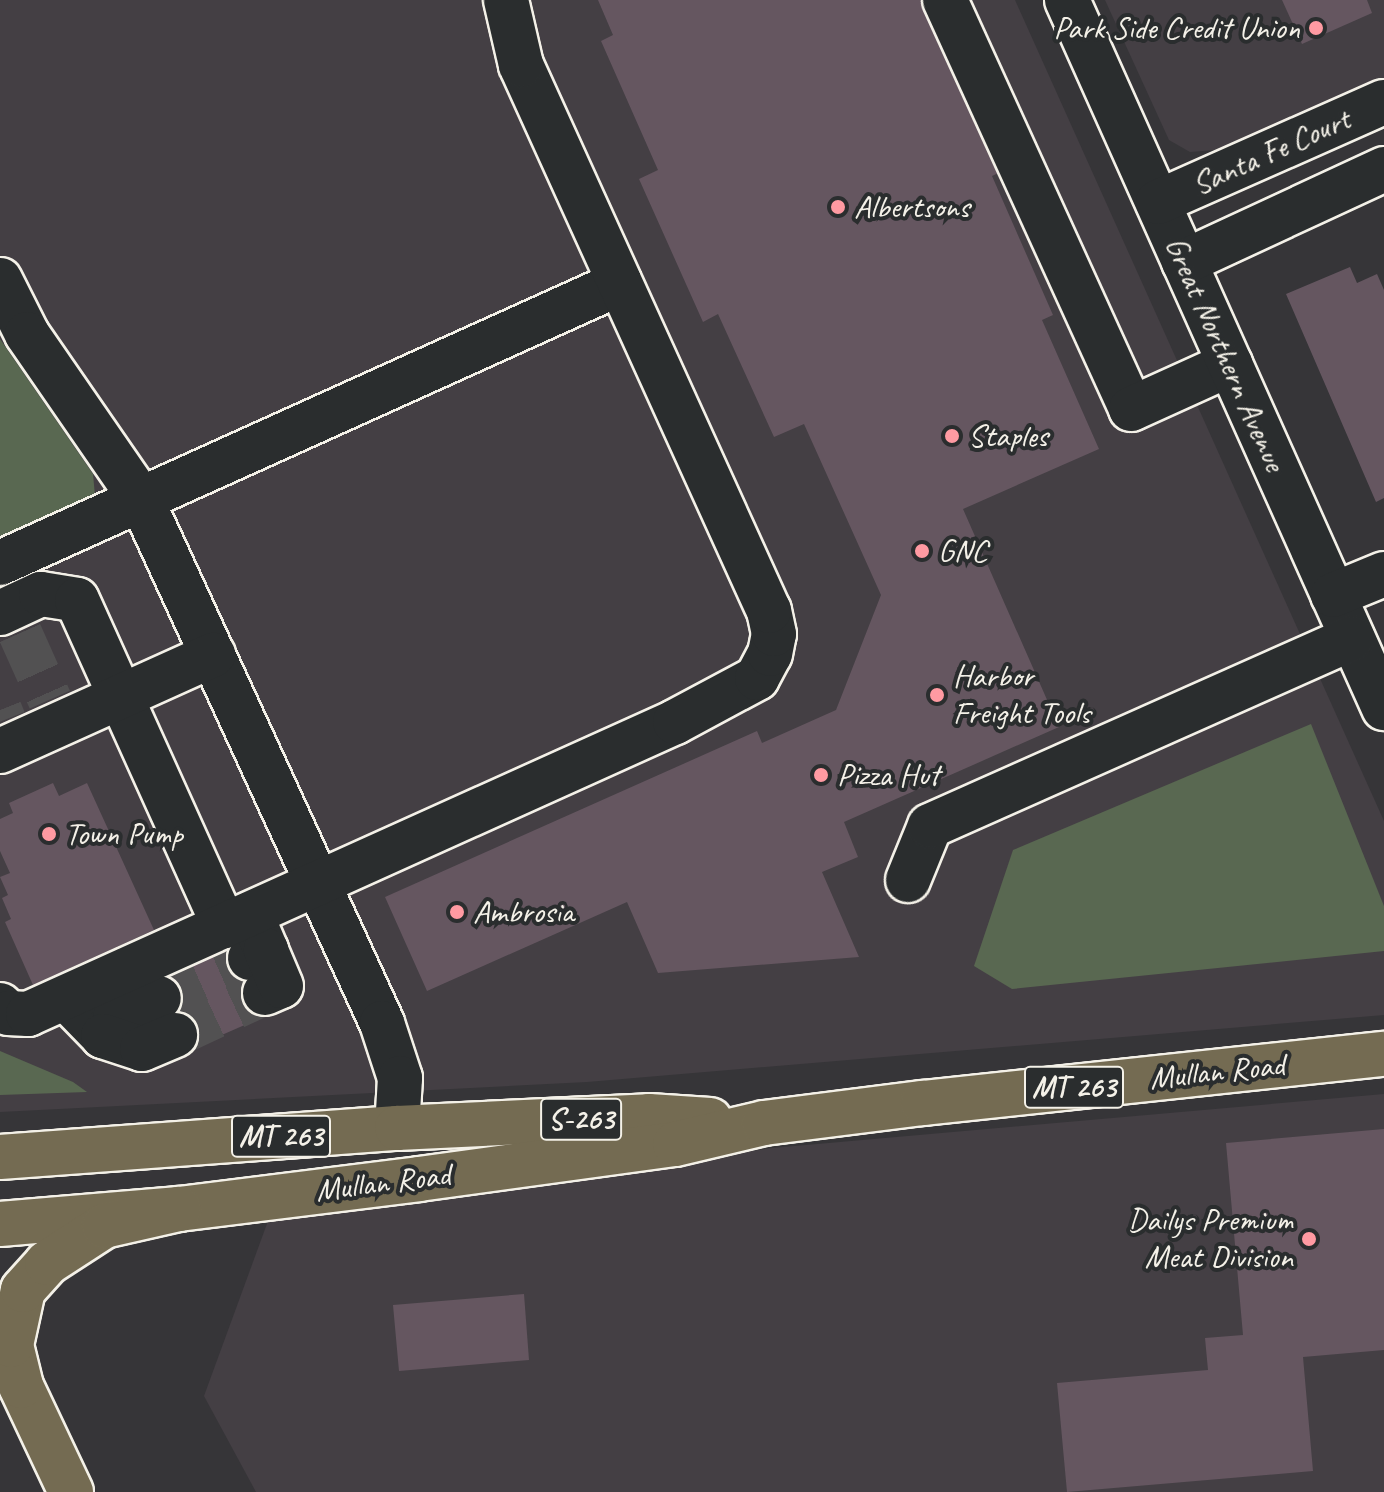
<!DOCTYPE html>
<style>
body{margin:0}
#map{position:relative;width:1384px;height:1492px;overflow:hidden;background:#363538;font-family:Caveat,sans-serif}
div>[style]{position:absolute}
.built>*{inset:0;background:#443f44}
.green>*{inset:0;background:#596851}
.building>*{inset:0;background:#655660}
.minor-tunnel>*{height:44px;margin-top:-22px;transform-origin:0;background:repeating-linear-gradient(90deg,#525152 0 44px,transparent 0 66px)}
.roads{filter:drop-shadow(2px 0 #f4f1e8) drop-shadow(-2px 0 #f4f1e8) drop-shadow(0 2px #f4f1e8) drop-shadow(0 -2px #f4f1e8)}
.minor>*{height:44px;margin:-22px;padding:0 22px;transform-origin:22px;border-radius:22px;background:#2a2d2e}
.major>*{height:44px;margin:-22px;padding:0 22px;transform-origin:22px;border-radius:22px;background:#746b52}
.highway>*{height:44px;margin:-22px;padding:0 22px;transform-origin:22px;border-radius:22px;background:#746b52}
.dots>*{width:22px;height:22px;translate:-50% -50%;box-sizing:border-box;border:4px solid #2a2d2e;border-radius:50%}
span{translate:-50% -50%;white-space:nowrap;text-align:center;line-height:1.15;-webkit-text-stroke:8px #2a2d2e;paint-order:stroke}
.shield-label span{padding:2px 6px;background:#2a2d2e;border:2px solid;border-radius:6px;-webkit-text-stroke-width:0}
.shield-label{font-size:30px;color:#f4f1e8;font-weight:700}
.poi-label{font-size:32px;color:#f4f1e8}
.right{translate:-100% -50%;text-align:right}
.left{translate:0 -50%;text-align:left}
.street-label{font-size:32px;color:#f4f1e8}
</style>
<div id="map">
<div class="built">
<div style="clip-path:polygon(0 0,1015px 0,1384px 821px,1384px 1015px,587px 1082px,0 1112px)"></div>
<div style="clip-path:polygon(1105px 0,1384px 0,1384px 90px,1228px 149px,1190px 152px,1169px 140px)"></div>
<div style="clip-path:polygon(1384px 1094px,1384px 1492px,256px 1492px,204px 1396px,268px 1221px,772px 1148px)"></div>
</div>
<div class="green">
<div style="clip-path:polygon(0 339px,93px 474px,95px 496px,0 544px)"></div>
<div style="clip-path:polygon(1311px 724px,1384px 906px,1384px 951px,1012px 989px,974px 966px,1013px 850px)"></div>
<div style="clip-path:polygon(0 1051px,73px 1082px,87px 1092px,0 1095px)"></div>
</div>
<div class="building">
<div style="clip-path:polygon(598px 0,932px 0,1007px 169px,992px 176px,1053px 315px,1042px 320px,1099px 449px,963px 509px,1059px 727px,844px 822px,858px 857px,822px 872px,859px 957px,658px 973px,627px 902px,427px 991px,385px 897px,757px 731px,762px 743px,836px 710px,881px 595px,804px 424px,774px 437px,718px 314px,703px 322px,639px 179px,658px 170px,601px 41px,613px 35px)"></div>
<div style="clip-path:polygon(1282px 0,1367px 0,1372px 13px,1302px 44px)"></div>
<div style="clip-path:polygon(1350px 267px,1357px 283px,1377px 274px,1384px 290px,1384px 498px,1376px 502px,1286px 294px)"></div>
<div style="clip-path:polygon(53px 783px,59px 796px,87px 783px,154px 930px,33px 985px,5px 922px,11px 919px,2px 898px,8px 895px,0 877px,10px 873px,0 851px,0 819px,13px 813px,9px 803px)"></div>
<div style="clip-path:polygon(239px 934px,274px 1012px,183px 1052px,149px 974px)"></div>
<div style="clip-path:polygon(1384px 1129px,1384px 1350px,1303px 1357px,1313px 1471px,1067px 1492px,1057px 1383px,1208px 1370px,1205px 1338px,1243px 1335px,1226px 1143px)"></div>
<div style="clip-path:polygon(524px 1294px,529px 1360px,399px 1371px,393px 1305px)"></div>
</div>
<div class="minor-tunnel">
<div style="left:20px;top:633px;width:73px;rotate:65.9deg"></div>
<div style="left:0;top:710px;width:11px;rotate:68deg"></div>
<div style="left:159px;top:998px;width:99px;rotate:-23.7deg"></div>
<div style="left:175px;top:1035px;width:99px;rotate:-25deg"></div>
</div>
<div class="roads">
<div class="minor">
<div style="left:945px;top:0;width:449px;rotate:65.5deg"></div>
<div style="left:1131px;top:409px;width:109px;rotate:-24.4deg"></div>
<div style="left:1067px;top:0;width:776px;rotate:65.88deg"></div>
<div style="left:1158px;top:202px;width:247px;rotate:-23.9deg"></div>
<div style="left:1184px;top:262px;width:221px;rotate:-24.9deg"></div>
<div style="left:0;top:280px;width:60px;rotate:63.4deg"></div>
<div style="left:27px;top:334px;width:201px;rotate:55.4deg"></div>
<div style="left:141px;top:499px;width:577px;rotate:65.3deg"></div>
<div style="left:382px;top:1023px;width:58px;rotate:71.9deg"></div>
<div style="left:400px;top:1078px;width:50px;rotate:93.4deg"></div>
<div style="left:0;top:563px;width:680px;rotate:-24.3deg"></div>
<div style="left:1333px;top:595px;width:55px;rotate:-22.4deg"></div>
<div style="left:0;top:613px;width:45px;rotate:-24.9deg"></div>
<div style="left:41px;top:594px;width:36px;rotate:9deg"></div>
<div style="left:77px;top:600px;width:358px;rotate:65.7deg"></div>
<div style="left:0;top:751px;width:234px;rotate:-24.3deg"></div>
<div style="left:908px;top:880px;width:58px;rotate:-67.8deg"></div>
<div style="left:930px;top:826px;width:462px;rotate:-24deg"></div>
<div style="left:250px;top:958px;width:18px;rotate:-27deg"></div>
<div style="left:266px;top:950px;width:39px;rotate:-113deg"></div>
<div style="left:265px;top:993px;width:17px;rotate:-24deg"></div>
<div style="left:281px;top:986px;width:39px;rotate:-113deg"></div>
<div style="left:66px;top:998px;width:53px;rotate:45.8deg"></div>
<div style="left:103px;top:1036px;width:22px;rotate:-56deg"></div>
<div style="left:115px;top:1018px;width:48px;rotate:-24.4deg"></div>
<div style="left:0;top:1005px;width:11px;rotate:45deg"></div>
<div style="left:8px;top:1013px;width:20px;rotate:3deg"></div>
<div style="left:28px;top:1014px;width:710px;rotate:-24.29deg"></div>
<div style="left:675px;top:722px;width:93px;rotate:-28.2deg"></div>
<div style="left:757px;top:678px;width:27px;rotate:-62deg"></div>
<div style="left:770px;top:654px;width:20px;rotate:-79deg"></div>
<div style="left:774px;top:634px;width:24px;rotate:-102deg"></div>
<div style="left:769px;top:611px;width:600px;rotate:-114.43deg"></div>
<div style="left:521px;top:65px;width:67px;rotate:-103deg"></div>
<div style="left:103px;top:1036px;width:41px;rotate:18.4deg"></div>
<div style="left:142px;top:1049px;width:36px;rotate:-23deg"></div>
</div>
<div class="major">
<div style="left:0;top:1157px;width:398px;rotate:-4.2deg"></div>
<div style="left:397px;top:1128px;width:252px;rotate:-2.7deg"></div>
<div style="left:649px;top:1116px;width:61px;rotate:3.8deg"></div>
<div style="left:0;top:1224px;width:180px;rotate:-4.8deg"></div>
<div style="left:179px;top:1209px;width:242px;rotate:-7.1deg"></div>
<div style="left:419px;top:1179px;width:258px;rotate:-7.8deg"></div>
<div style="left:675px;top:1144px;width:91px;rotate:-13.3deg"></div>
<div style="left:764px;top:1123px;width:160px;rotate:-7.2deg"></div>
<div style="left:923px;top:1103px;width:464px;rotate:-6.1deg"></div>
</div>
<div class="highway">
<div style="left:71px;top:1492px;width:117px;rotate:-115.3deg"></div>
<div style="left:21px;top:1386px;width:42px;rotate:-103.7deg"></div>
<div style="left:11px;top:1345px;width:56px;rotate:-77.7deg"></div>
<div style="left:23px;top:1290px;width:36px;rotate:-48deg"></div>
<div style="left:47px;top:1263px;width:68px;rotate:-33deg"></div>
<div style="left:104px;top:1226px;width:77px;rotate:-12.8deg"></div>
</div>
</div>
<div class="dots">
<div style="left:1316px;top:28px;background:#ff9aa2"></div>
<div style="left:838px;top:207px;background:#ff9aa2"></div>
<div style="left:952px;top:436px;background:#ff9aa2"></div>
<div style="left:922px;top:551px;background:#ff9aa2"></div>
<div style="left:937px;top:695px;background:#ff9aa2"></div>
<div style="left:821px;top:775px;background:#ff9aa2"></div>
<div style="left:49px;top:834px;background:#ff9aa2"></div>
<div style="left:457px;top:912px;background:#ff9aa2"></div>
<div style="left:1309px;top:1239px;background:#ff9aa2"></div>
</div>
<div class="shield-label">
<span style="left:1074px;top:1087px">MT 263</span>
<span style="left:581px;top:1119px">S-263</span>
<span style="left:281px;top:1136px">MT 263</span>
</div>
<div class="poi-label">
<span class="right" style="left:1300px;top:28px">Park Side Credit Union</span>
<span class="left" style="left:854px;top:207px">Albertsons</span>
<span class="left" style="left:968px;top:436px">Staples</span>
<span class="left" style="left:938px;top:551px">GNC</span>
<span class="left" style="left:953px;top:695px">Harbor<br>Freight Tools</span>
<span class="left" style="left:837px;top:775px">Pizza Hut</span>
<span class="left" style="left:65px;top:834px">Town Pump</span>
<span class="left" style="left:473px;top:912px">Ambrosia</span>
<span class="right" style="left:1293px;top:1239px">Dailys Premium<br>Meat Division</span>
</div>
<div class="street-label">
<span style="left:1271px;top:152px;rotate:-24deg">Santa Fe Court</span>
<span style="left:1225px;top:354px;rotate:66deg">Great Northern Avenue</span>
<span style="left:1217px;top:1072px;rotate:-6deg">Mullan Road</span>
<span style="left:383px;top:1183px;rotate:-7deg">Mullan Road</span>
</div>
</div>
